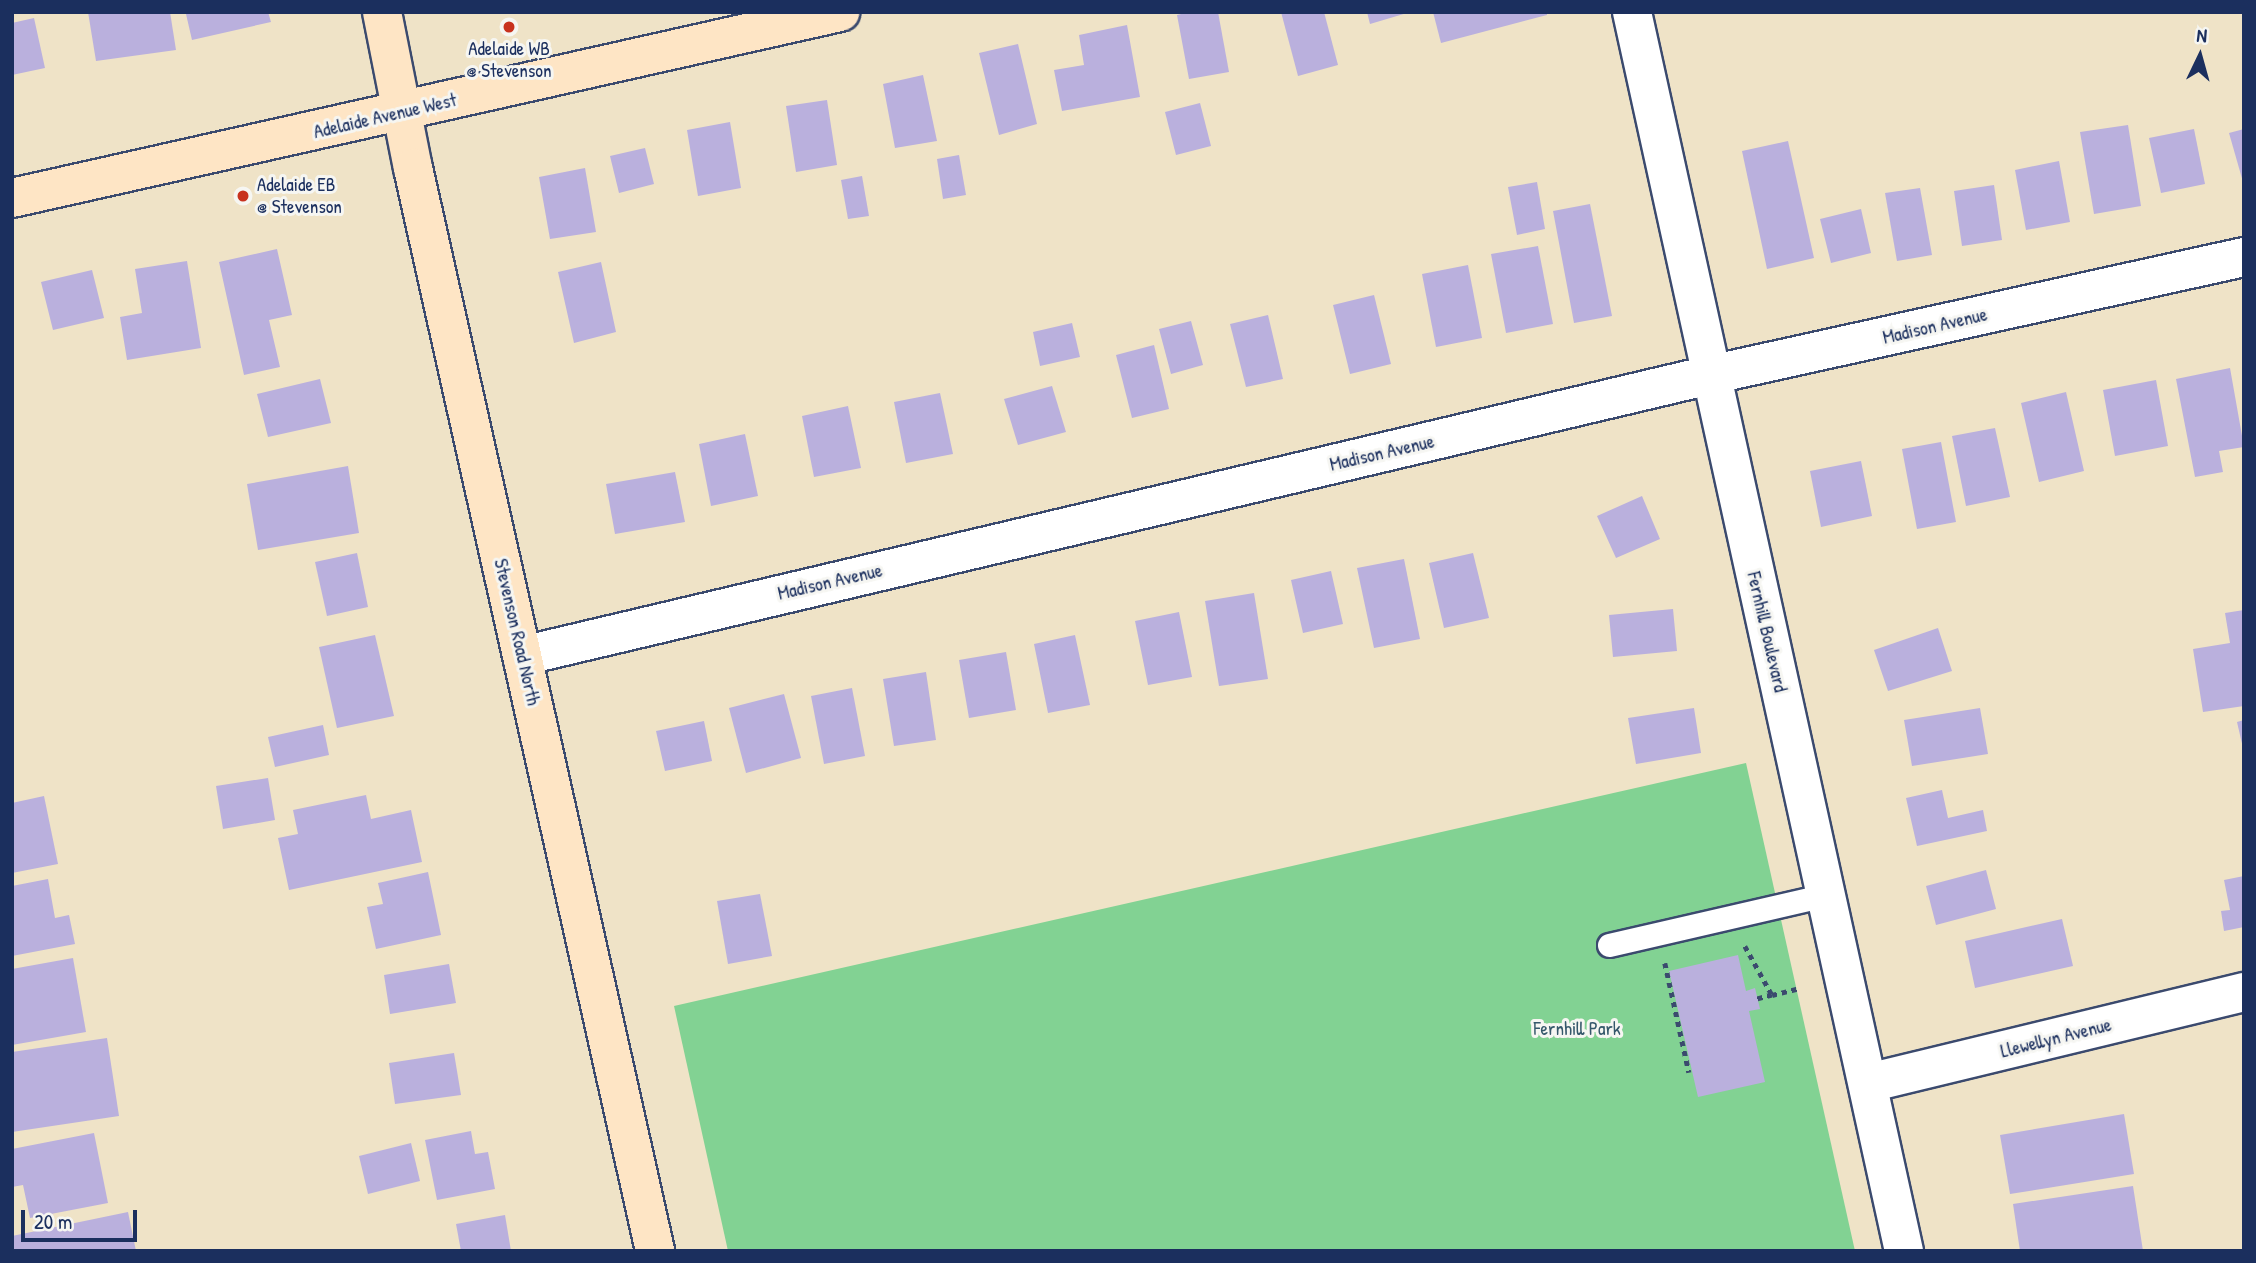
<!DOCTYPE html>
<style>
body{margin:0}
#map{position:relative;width:2256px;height:1263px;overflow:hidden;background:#efe3c7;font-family:"Patrick Hand",sans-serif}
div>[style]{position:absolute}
.green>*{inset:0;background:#82d293}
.building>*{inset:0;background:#bab0dd}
.path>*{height:4.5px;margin-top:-2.25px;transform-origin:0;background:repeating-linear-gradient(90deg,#3b4a6e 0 5px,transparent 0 10px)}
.roads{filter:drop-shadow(2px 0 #3b4a6e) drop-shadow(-2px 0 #3b4a6e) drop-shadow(0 2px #3b4a6e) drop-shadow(0 -2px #3b4a6e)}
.service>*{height:23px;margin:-11.5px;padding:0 11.5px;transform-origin:11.5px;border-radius:11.5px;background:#fff}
.minor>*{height:38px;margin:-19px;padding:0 19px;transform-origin:19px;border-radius:19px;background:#fff}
.secondary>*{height:38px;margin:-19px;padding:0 19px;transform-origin:19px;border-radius:19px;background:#fee5c5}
.dots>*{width:19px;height:19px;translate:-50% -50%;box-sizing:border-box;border:4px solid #f6f6f2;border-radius:50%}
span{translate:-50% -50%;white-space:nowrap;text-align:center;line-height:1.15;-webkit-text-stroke:6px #f6f6f2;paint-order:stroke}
.poi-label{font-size:19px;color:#1b2f5e}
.left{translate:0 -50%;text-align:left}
.street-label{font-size:19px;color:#1b2f5e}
.park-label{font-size:19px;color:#35586b}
.frame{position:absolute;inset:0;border:14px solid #1b2f5e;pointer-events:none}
.north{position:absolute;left:2165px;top:21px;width:70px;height:70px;-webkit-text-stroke:5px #f6f6f2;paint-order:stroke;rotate:5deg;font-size:19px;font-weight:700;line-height:28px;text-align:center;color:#1b2f5e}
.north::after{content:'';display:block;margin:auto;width:24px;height:32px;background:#1b2f5e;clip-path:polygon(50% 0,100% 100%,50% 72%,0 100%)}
.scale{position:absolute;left:21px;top:1210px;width:116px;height:32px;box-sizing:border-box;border:4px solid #1b2f5e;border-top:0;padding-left:9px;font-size:21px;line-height:24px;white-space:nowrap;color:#1b2f5e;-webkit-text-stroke:5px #f6f6f2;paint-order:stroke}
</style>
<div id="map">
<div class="green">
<div style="clip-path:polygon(1746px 763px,1855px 1251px,728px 1251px,674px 1006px)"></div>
</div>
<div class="building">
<div style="clip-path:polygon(88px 12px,170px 12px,176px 50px,96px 61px)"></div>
<div style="clip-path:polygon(193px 12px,268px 12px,271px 22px,192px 40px,186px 14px)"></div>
<div style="clip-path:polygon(1190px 12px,1218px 12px,1229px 72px,1189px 79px,1177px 15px)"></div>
<div style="clip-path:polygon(1281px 12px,1324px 12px,1338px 65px,1298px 76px)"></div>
<div style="clip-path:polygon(1367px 12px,1407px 12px,1407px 13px,1370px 24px)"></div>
<div style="clip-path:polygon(1433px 12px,1547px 12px,1547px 15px,1441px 43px)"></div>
<div style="clip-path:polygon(34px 18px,45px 68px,12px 75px,12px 23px)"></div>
<div style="clip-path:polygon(1127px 25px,1140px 97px,1062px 111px,1054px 70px,1084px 65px,1079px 35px)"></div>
<div style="clip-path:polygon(1018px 44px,1037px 124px,999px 135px,979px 53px)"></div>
<div style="clip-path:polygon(923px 75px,937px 141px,895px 148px,883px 84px)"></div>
<div style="clip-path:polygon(827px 100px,837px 165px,796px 172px,786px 106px)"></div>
<div style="clip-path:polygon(1200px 103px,1211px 146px,1176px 155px,1165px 112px)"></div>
<div style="clip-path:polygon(730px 122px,741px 188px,698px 196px,687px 130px)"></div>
<div style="clip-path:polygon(2128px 125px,2141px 206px,2094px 214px,2080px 132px)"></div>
<div style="clip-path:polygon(2194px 129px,2205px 184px,2161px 193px,2149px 138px)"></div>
<div style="clip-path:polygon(2244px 129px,2244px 182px,2243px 182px,2229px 133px)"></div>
<div style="clip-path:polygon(1788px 141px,1814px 258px,1767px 269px,1742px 151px)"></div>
<div style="clip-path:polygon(645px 148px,654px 184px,619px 193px,610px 156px)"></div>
<div style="clip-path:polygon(959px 155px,966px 195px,943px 199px,937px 159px)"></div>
<div style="clip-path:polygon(2059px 161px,2070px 222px,2026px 230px,2015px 170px)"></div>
<div style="clip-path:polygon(585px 168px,596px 232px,550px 239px,539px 177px)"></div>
<div style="clip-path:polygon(862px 176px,869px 216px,848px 219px,841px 180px)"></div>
<div style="clip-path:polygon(1537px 182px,1545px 229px,1517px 235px,1508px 187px)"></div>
<div style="clip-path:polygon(1994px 185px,2002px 240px,1962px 246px,1954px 191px)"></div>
<div style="clip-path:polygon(1920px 188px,1932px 255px,1897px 261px,1885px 193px)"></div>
<div style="clip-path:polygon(1590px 204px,1612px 316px,1574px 323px,1553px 211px)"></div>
<div style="clip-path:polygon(1861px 209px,1871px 253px,1831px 263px,1820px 219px)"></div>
<div style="clip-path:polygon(1538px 246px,1553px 324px,1506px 333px,1491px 254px)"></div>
<div style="clip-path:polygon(277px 249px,292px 315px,269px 320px,280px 367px,244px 375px,219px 262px)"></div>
<div style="clip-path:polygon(187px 261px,201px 348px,127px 360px,120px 317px,142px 313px,135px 269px)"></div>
<div style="clip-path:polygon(601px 262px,616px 332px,574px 343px,558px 272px)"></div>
<div style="clip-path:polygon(1468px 265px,1482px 338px,1436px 347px,1422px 274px)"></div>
<div style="clip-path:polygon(92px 270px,104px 318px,53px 330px,41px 282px)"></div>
<div style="clip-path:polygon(1374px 295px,1391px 364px,1350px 374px,1333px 305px)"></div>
<div style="clip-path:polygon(1268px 315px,1283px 379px,1246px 387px,1230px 324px)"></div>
<div style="clip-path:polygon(1191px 321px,1203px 365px,1171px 374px,1159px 329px)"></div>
<div style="clip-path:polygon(1072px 323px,1080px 357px,1040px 366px,1033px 332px)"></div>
<div style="clip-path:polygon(1154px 345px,1169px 409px,1132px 418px,1116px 355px)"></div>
<div style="clip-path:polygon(2230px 368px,2244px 447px,2219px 451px,2223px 472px,2195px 477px,2176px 379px)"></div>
<div style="clip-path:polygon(320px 379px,331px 423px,268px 437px,257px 394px)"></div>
<div style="clip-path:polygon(2156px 380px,2168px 446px,2115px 456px,2103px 390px)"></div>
<div style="clip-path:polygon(1052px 386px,1066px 432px,1018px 445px,1004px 399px)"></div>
<div style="clip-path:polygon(2066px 392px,2084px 471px,2039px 482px,2021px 403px)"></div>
<div style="clip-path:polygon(940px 393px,953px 454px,906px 463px,894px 402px)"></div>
<div style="clip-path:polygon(848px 406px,861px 468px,814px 477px,802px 416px)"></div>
<div style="clip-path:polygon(1995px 428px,2010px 497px,1966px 506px,1952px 436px)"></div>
<div style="clip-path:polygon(745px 434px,758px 496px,711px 506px,699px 444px)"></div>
<div style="clip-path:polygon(1941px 442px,1956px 522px,1917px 529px,1902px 449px)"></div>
<div style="clip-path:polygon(1861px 461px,1872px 516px,1821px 527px,1810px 471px)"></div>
<div style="clip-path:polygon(348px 466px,359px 533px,258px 550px,247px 484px)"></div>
<div style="clip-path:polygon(675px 472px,685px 522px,615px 534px,606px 484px)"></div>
<div style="clip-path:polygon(1642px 496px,1660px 539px,1616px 558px,1597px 516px)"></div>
<div style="clip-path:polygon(357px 553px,368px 607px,327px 616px,315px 562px)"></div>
<div style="clip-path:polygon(1473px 553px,1489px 618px,1444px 628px,1429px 563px)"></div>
<div style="clip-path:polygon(1404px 559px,1420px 639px,1374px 648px,1357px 568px)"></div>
<div style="clip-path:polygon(1331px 571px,1343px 624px,1303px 633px,1291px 580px)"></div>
<div style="clip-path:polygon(1254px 593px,1268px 679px,1219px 686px,1205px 601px)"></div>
<div style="clip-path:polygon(1673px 609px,1677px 651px,1613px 657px,1609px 615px)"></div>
<div style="clip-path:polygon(2244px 610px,2244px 706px,2203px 712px,2193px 649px,2230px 643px,2225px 613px)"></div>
<div style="clip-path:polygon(1179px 612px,1192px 677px,1148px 685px,1135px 621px)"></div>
<div style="clip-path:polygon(1938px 628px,1952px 671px,1888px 691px,1874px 650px)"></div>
<div style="clip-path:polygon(375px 635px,394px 716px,337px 728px,319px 647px)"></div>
<div style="clip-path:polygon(1075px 635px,1090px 705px,1048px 713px,1034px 644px)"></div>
<div style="clip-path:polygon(1006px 652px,1016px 710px,969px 718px,959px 660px)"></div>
<div style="clip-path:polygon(926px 672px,936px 740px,894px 746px,883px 679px)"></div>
<div style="clip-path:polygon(852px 688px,865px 756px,824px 764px,811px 696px)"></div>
<div style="clip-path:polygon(784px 694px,801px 758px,746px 773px,729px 708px)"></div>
<div style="clip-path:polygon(1694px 708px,1701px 753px,1636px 764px,1628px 718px)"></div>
<div style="clip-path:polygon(1980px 708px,1988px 754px,1912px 766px,1904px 720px)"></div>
<div style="clip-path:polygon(2244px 720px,2244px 748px,2243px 748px,2237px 722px)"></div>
<div style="clip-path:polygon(704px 721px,712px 761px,665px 771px,656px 731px)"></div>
<div style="clip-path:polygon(323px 725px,329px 755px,275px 767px,268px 737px)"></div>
<div style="clip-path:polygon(268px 778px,275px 820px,223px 829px,216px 786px)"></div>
<div style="clip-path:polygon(1942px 790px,1948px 818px,1983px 810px,1987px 831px,1917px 846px,1906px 798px)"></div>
<div style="clip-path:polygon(366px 795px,371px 819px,411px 810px,422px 862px,289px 890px,278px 838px,298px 834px,293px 810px)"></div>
<div style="clip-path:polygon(44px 796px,58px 864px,12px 873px,12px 803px)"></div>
<div style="clip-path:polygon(1986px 870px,1996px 909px,1936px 925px,1926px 886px)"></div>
<div style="clip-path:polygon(428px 872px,441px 935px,376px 949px,367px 907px,383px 904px,378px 883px)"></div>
<div style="clip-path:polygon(2244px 876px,2244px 927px,2224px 931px,2221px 911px,2230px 910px,2224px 880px)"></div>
<div style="clip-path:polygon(48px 879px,55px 918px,69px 915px,75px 944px,12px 956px,12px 886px)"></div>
<div style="clip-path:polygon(760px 894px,772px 956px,728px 964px,717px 901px)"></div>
<div style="clip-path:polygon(2062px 919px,2073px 966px,1975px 988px,1965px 941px)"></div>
<div style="clip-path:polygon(1738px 955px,1746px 991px,1755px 988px,1760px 1009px,1749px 1011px,1765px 1082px,1698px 1097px,1669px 971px)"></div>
<div style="clip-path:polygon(73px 958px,86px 1032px,12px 1045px,12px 969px)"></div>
<div style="clip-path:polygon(449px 964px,456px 1003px,390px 1014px,384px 975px)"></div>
<div style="clip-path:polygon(107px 1038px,119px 1116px,12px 1132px,12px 1052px)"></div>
<div style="clip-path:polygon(454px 1053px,461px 1095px,395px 1104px,389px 1063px)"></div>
<div style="clip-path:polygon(2124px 1114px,2134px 1174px,2010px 1194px,2000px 1135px)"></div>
<div style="clip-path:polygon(471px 1131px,475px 1154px,488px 1152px,495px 1189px,437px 1200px,425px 1140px)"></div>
<div style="clip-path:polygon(94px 1133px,108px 1203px,30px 1218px,23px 1185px,12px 1187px,12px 1149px)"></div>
<div style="clip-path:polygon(411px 1143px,420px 1181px,368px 1194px,359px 1156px)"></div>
<div style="clip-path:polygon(2133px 1186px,2143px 1251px,2020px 1251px,2013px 1204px)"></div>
<div style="clip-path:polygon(128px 1212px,136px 1251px,12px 1251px,12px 1236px)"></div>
<div style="clip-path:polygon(505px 1215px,511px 1251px,461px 1251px,456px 1224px)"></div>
</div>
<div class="path">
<div style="left:1745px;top:946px;width:56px;rotate:61.1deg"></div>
<div style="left:1772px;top:995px;width:16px;rotate:165deg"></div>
<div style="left:1665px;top:963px;width:112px;rotate:77.6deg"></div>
<div style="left:1772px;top:995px;width:29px;rotate:-14deg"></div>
</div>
<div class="roads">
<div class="service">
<div style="left:1609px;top:945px;width:223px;rotate:-13deg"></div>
</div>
<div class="minor">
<div style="left:1632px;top:12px;width:1269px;rotate:77.62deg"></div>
<div style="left:522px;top:656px;width:1221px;rotate:-13.31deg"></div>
<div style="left:1710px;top:375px;width:547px;rotate:-12.46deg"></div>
<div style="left:1868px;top:1083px;width:387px;rotate:-13.6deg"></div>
</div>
<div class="secondary">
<div style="left:382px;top:12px;width:159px;rotate:78.8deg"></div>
<div style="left:413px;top:168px;width:1110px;rotate:77.4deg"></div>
<div style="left:12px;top:198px;width:849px;rotate:-12.66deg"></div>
</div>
</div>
<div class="dots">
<div style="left:509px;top:27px;background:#c8321e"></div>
<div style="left:243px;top:196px;background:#c8321e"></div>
</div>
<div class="poi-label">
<span style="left:509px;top:60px">Adelaide WB<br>@ Stevenson</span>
<span class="left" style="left:257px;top:196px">Adelaide EB<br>@ Stevenson</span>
</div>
<div class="street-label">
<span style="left:385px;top:116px;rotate:-13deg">Adelaide Avenue West</span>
<span style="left:1935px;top:326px;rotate:-13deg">Madison Avenue</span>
<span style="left:1382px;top:453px;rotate:-13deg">Madison Avenue</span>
<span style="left:830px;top:582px;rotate:-13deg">Madison Avenue</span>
<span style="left:517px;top:632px;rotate:77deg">Stevenson Road North</span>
<span style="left:1767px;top:632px;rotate:77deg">Fernhill Boulevard</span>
<span style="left:2056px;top:1038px;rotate:-14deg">Llewellyn Avenue</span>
</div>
<div class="park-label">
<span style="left:1577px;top:1029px">Fernhill Park</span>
</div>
<div class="frame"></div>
<div class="north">N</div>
<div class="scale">20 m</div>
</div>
